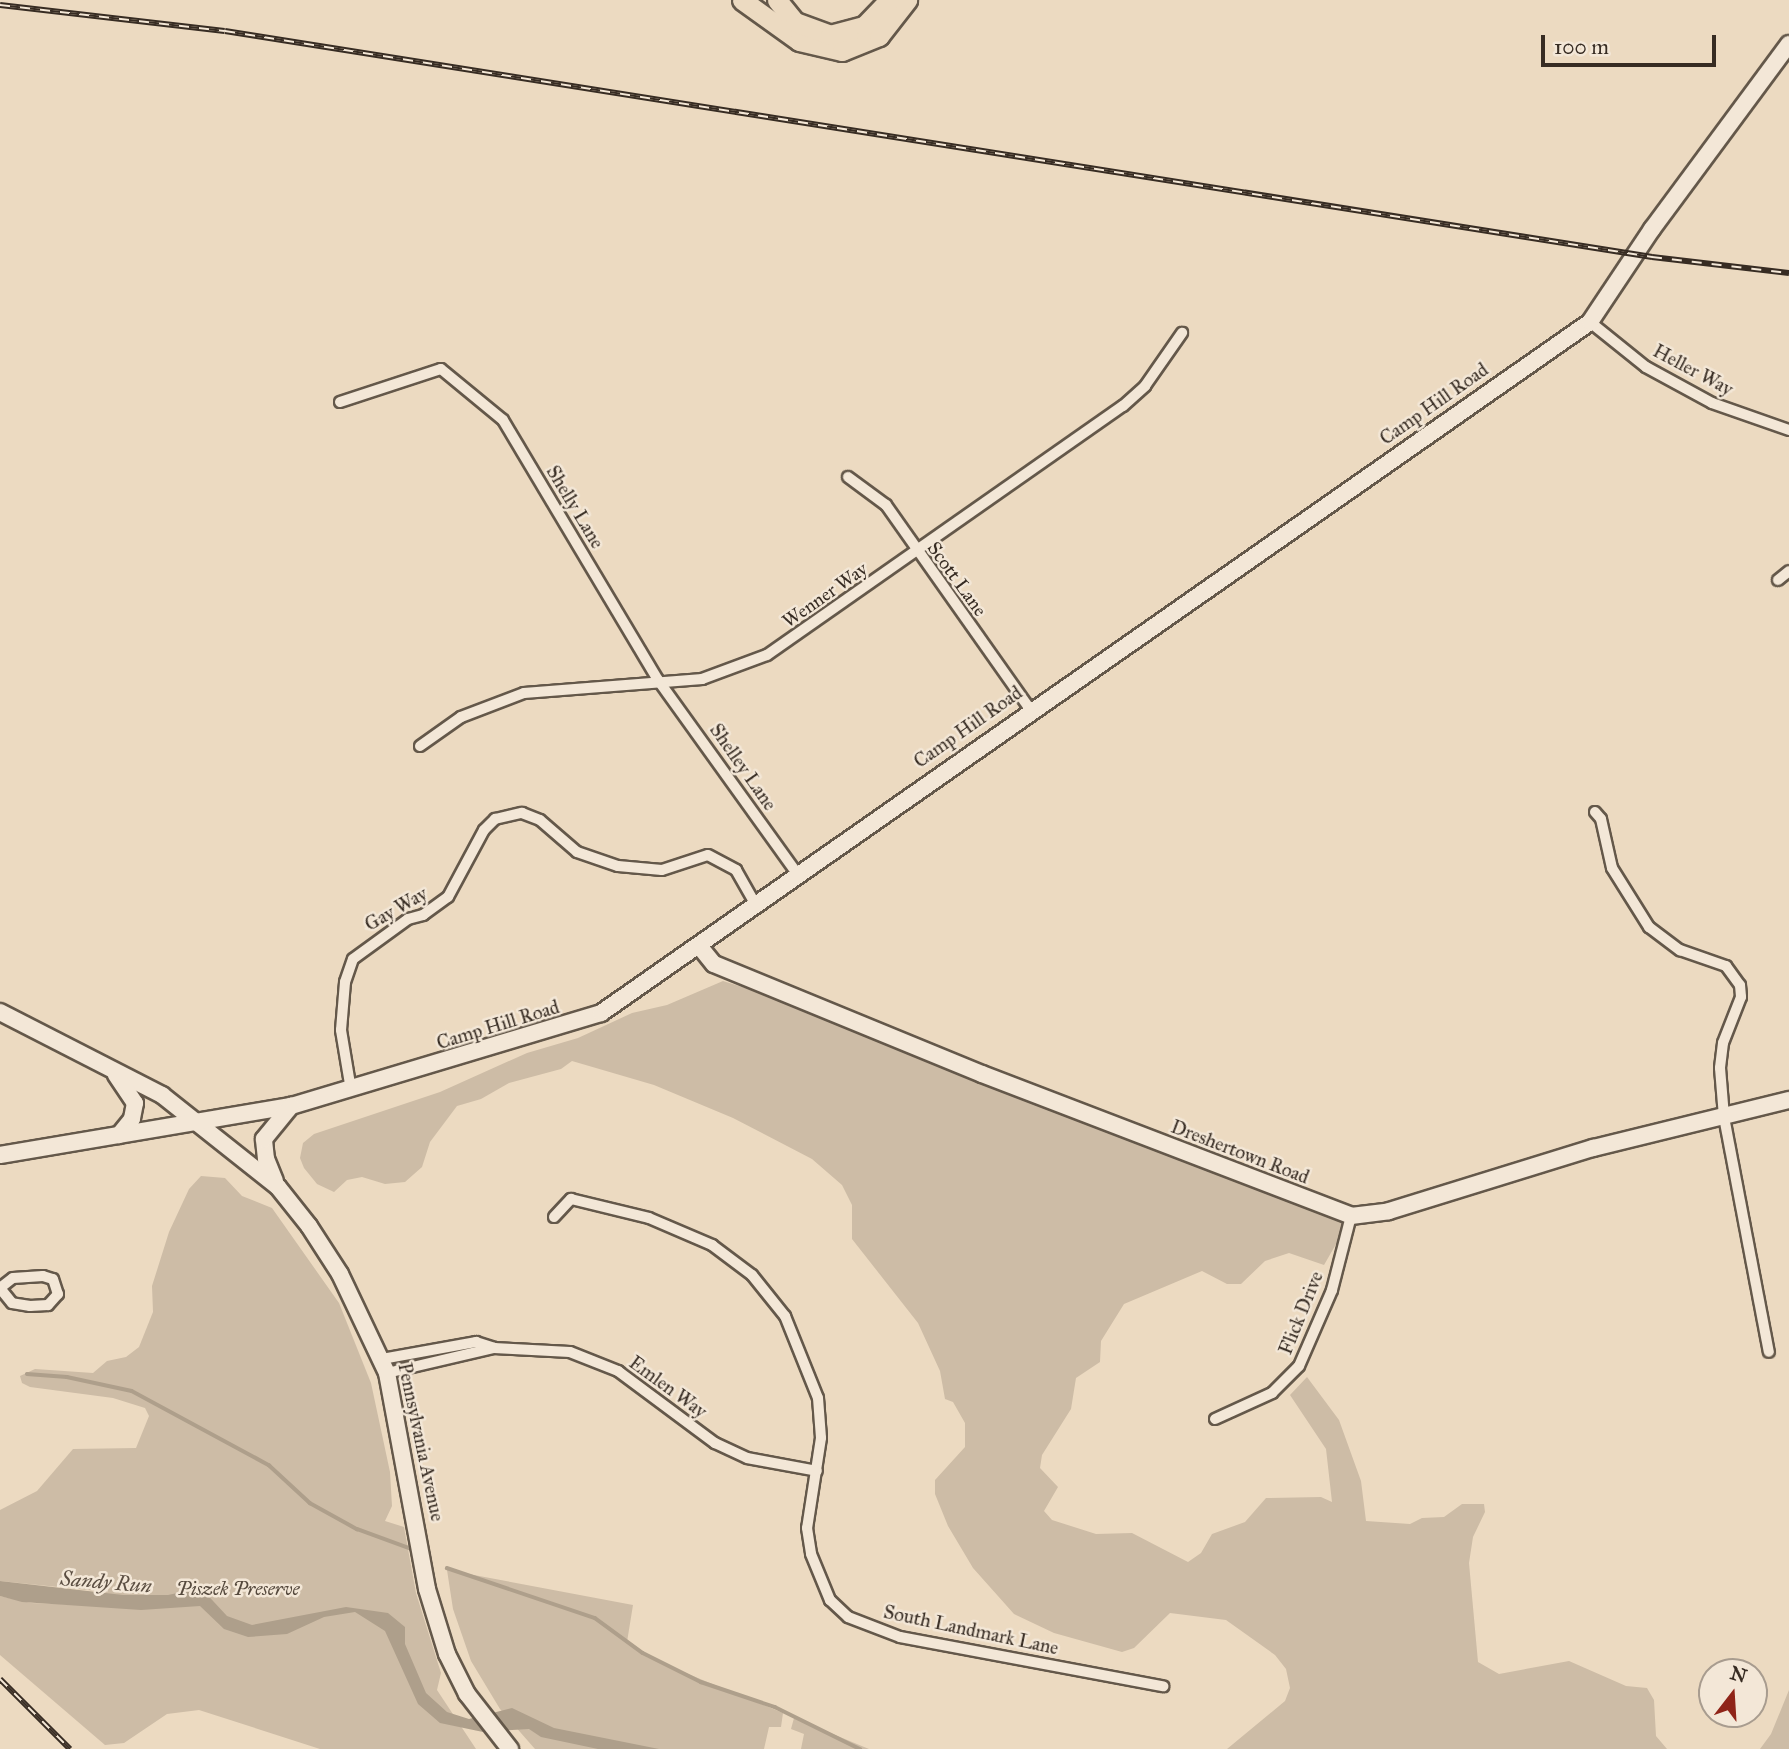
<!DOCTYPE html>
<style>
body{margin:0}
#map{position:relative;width:1789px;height:1749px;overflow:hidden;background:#ecdac1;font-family:"IM FELL Great Primer",serif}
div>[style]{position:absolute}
.green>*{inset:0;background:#cdbca6}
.water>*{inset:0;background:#ae9f8b}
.stream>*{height:3.5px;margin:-1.75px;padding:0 1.75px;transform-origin:1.75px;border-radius:1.75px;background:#ae9f8b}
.roads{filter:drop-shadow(2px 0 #64584a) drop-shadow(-2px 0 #64584a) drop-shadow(0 2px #64584a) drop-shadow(0 -2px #64584a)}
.street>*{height:10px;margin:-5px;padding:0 5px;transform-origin:5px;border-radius:5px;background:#f3e7d7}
.secondary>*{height:16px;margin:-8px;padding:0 8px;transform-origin:8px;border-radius:8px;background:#f3e7d7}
.highway>*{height:19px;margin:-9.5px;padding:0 9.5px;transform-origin:9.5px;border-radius:9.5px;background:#ecdac1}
.rail>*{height:6px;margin-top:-3px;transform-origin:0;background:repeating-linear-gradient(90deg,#f3e7d7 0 10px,#372c23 0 20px);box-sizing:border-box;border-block:2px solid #372c23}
span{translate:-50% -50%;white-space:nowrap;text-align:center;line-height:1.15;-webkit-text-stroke:5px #f3e7d7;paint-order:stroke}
.street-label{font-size:19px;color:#372c23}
.park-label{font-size:19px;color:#55493d;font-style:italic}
.water-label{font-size:21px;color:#5b4e42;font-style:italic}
.north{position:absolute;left:1698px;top:1658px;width:70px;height:70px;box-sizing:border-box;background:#f3e7d7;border:2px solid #a89c8f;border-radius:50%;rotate:17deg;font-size:19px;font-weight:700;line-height:28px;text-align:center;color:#372c23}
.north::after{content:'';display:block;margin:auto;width:24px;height:32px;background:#8f2418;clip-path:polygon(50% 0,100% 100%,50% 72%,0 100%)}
.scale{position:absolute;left:1541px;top:35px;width:175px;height:32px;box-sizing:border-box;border:4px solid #372c23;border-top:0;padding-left:9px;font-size:21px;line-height:24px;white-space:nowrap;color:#372c23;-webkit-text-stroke:5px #f3e7d7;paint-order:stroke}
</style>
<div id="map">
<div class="green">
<div style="clip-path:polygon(723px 981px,797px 1004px,1342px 1219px,1343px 1232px,1324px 1265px,1289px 1253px,1265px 1261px,1241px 1284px,1227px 1284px,1202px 1271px,1124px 1304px,1101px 1341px,1100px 1362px,1076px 1378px,1071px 1409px,1042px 1455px,1040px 1468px,1058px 1487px,1044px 1511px,1052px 1520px,1096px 1534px,1132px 1533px,1188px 1562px,1201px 1553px,1212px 1534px,1245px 1522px,1266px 1498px,1321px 1497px,1332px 1502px,1326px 1449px,1290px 1395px,1307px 1377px,1339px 1420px,1361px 1481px,1366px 1521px,1410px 1524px,1422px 1518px,1444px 1517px,1462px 1504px,1484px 1504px,1485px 1512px,1473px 1537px,1469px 1563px,1478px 1662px,1499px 1674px,1569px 1661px,1626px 1686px,1647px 1688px,1654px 1700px,1656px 1736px,1667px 1749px,1227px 1749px,1285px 1701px,1290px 1688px,1286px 1669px,1275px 1655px,1226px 1620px,1170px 1613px,1134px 1648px,1122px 1652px,1054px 1633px,1014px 1614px,973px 1568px,948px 1526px,935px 1494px,935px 1480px,965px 1447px,965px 1423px,953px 1402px,945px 1399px,940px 1371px,918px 1323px,852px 1239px,852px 1205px,842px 1185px,812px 1159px,733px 1118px,654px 1085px,572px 1061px,561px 1069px,509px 1083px,481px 1099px,457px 1106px,430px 1142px,422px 1167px,405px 1182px,385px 1184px,362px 1177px,347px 1180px,334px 1192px,317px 1184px,304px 1168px,300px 1158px,303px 1143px,314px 1134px,440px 1092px,527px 1053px,578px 1038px,632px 1013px,667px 1005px)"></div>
<div style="clip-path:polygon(201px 1176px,225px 1178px,242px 1196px,272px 1208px,339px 1303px,371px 1383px,390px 1472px,392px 1506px,385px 1521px,404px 1527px,416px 1593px,441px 1673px,437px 1690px,476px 1749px,320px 1749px,199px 1710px,167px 1714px,124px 1743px,105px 1745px,0 1655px,0 1596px,31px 1603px,86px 1605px,106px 1592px,0 1581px,0 1510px,37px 1491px,73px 1449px,136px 1448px,149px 1416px,145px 1408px,113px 1398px,30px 1387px,22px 1383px,20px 1376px,35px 1369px,93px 1373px,107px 1361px,126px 1357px,139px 1347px,153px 1312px,152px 1286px,169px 1232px,189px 1189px)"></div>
<div style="clip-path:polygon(447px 1570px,633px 1605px,627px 1642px,647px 1657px,783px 1713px,781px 1727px,769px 1727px,764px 1749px,535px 1749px,500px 1709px,471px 1661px,453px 1609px)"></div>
<div style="clip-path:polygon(1789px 1690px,1789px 1749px,1760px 1749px,1771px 1734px)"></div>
<div style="clip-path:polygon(794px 1718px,869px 1749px,801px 1749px,804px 1734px,791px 1729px)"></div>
</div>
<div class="water">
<div style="clip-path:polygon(0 1581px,123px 1595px,168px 1595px,201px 1588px,227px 1616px,252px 1625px,346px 1607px,388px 1613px,405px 1627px,405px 1644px,426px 1693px,447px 1712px,469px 1719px,512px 1708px,554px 1728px,659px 1749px,598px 1749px,541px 1737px,529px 1729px,483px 1732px,440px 1723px,418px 1704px,385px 1631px,355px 1612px,324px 1617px,287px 1634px,248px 1637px,224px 1629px,200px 1606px,141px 1610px,22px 1602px,0 1596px)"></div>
</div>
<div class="stream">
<div style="left:27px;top:1374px;width:40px;rotate:4.3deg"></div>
<div style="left:67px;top:1377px;width:66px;rotate:12.2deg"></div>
<div style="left:132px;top:1391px;width:156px;rotate:28.4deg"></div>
<div style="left:269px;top:1465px;width:56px;rotate:42.8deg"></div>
<div style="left:310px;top:1503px;width:54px;rotate:29deg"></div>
<div style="left:357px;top:1529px;width:59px;rotate:20deg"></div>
<div style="left:447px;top:1568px;width:156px;rotate:18.7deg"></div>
<div style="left:595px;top:1618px;width:59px;rotate:36.1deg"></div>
<div style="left:643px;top:1653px;width:65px;rotate:26.6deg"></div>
<div style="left:701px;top:1682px;width:78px;rotate:18.7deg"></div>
<div style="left:775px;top:1707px;width:95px;rotate:26.3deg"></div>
</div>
<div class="roads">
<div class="street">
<div style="left:1590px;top:322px;width:72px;rotate:38.8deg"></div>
<div style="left:1646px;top:367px;width:75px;rotate:28.6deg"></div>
<div style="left:1712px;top:403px;width:82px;rotate:19.3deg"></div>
<div style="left:340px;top:402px;width:106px;rotate:-18.1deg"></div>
<div style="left:441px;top:369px;width:80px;rotate:39.4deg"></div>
<div style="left:503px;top:420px;width:303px;rotate:59.2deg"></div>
<div style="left:658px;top:680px;width:241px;rotate:54.3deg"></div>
<div style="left:848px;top:477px;width:47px;rotate:36.4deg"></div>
<div style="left:886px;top:505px;width:250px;rotate:54.8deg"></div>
<div style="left:1778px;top:580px;width:14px;rotate:-39deg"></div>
<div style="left:420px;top:746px;width:50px;rotate:-35.3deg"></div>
<div style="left:461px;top:717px;width:67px;rotate:-20.9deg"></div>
<div style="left:524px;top:693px;width:179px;rotate:-4.5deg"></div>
<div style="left:702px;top:679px;width:69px;rotate:-20.3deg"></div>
<div style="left:767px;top:655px;width:434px;rotate:-35deg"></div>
<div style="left:1123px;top:406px;width:30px;rotate:-42deg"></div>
<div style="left:1145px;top:386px;width:65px;rotate:-55.1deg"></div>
<div style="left:1595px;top:812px;width:9px;rotate:49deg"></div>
<div style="left:1601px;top:819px;width:50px;rotate:77.3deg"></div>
<div style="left:1612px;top:868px;width:70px;rotate:57.9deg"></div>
<div style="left:1649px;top:927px;width:39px;rotate:37deg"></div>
<div style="left:1680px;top:950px;width:49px;rotate:19.2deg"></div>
<div style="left:1726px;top:966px;width:24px;rotate:54deg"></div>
<div style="left:1740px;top:985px;width:12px;rotate:85deg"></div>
<div style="left:1741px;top:997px;width:49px;rotate:111.4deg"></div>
<div style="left:1723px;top:1043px;width:25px;rotate:97deg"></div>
<div style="left:1720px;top:1068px;width:49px;rotate:85.3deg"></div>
<div style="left:1724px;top:1117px;width:239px;rotate:79.2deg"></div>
<div style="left:351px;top:1090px;width:61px;rotate:-99.5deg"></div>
<div style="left:341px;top:1030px;width:48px;rotate:-85.2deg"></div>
<div style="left:345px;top:982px;width:24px;rotate:-71deg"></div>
<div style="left:353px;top:959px;width:68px;rotate:-36deg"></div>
<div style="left:408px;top:919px;width:16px;rotate:-15deg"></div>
<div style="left:423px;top:915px;width:31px;rotate:-36deg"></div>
<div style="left:448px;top:897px;width:76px;rotate:-61.8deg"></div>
<div style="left:484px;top:830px;width:16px;rotate:-45deg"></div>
<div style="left:495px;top:819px;width:28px;rotate:-13deg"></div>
<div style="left:522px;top:813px;width:19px;rotate:21deg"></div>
<div style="left:540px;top:820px;width:49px;rotate:40.9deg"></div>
<div style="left:577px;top:852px;width:43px;rotate:18.9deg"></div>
<div style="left:618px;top:866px;width:44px;rotate:5.2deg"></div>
<div style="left:662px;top:870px;width:48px;rotate:-18.1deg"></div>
<div style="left:708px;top:855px;width:32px;rotate:28deg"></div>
<div style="left:736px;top:870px;width:43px;rotate:60.4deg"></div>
<div style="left:554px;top:1217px;width:25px;rotate:-47deg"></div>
<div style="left:571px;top:1199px;width:80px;rotate:13.7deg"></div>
<div style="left:649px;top:1218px;width:69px;rotate:23.2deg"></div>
<div style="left:712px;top:1245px;width:50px;rotate:36.9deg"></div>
<div style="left:752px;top:1275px;width:53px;rotate:51.2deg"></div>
<div style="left:785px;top:1316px;width:88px;rotate:68.1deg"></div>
<div style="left:818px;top:1398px;width:40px;rotate:85.7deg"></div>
<div style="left:821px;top:1438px;width:91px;rotate:98.8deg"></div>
<div style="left:807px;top:1528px;width:26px;rotate:81deg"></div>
<div style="left:811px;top:1554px;width:50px;rotate:67.6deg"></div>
<div style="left:830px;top:1600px;width:25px;rotate:43deg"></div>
<div style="left:848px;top:1617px;width:56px;rotate:21deg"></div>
<div style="left:900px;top:1637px;width:268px;rotate:10.6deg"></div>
<div style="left:0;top:1288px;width:16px;rotate:-38deg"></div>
<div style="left:13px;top:1278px;width:30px;rotate:-4deg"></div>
<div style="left:43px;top:1276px;width:10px;rotate:17deg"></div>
<div style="left:53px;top:1279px;width:16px;rotate:72deg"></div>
<div style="left:58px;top:1294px;width:15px;rotate:132deg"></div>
<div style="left:48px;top:1305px;width:18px;rotate:177deg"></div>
<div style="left:30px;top:1306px;width:18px;rotate:-171deg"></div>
<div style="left:12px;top:1303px;width:19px;rotate:-129deg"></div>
<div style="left:382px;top:1359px;width:96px;rotate:-10.3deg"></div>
<div style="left:476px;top:1342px;width:19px;rotate:18deg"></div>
<div style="left:494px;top:1348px;width:76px;rotate:3deg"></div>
<div style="left:570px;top:1352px;width:52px;rotate:21.6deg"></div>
<div style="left:618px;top:1371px;width:121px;rotate:36.6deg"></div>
<div style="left:715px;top:1443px;width:35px;rotate:25deg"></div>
<div style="left:747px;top:1458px;width:71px;rotate:10.5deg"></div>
<div style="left:387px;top:1373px;width:110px;rotate:-13.2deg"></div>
<div style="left:1215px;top:1419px;width:63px;rotate:-24.5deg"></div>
<div style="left:1272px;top:1393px;width:38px;rotate:-45deg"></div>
<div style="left:1299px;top:1366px;width:83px;rotate:-66.5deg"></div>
<div style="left:1332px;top:1290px;width:76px;rotate:-75.6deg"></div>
</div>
<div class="secondary">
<div style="left:700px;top:947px;width:22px;rotate:51deg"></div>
<div style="left:714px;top:964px;width:290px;rotate:22.3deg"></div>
<div style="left:982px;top:1074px;width:395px;rotate:21deg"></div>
<div style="left:1351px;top:1216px;width:38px;rotate:-7deg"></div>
<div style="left:1389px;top:1211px;width:214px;rotate:-17.2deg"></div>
<div style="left:1593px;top:1148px;width:202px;rotate:-13.8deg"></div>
<div style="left:0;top:1012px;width:182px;rotate:27.1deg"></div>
<div style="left:162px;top:1095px;width:148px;rotate:38.4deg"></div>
<div style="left:278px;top:1187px;width:50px;rotate:51.5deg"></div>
<div style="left:309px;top:1226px;width:57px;rotate:57.1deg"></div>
<div style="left:340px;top:1274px;width:110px;rotate:64.6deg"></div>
<div style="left:387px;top:1373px;width:220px;rotate:79.5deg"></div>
<div style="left:427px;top:1589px;width:68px;rotate:72.9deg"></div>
<div style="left:447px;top:1654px;width:45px;rotate:63.4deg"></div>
<div style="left:467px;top:1694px;width:70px;rotate:52deg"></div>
<div style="left:116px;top:1075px;width:34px;rotate:56deg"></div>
<div style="left:135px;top:1103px;width:16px;rotate:101deg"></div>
<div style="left:132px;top:1119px;width:21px;rotate:129deg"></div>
<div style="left:0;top:1155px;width:295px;rotate:-9.6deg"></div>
<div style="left:291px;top:1106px;width:324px;rotate:-16.7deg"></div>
<div style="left:601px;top:1013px;width:1206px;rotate:-34.94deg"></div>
<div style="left:1590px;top:322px;width:112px;rotate:-56.3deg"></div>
<div style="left:1652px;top:229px;width:230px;rotate:-53.5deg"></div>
<div style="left:275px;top:1181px;width:24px;rotate:-112deg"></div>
<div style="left:266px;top:1159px;width:20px;rotate:-96deg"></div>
<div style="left:264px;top:1139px;width:43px;rotate:-50.7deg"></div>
</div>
<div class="highway">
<div style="left:742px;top:0;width:70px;rotate:35.7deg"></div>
<div style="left:799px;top:41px;width:44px;rotate:13.1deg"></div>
<div style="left:842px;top:51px;width:40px;rotate:-22deg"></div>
<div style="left:879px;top:36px;width:46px;rotate:-52.1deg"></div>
<div style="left:777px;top:0;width:28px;rotate:51deg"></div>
<div style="left:795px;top:22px;width:37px;rotate:20deg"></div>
<div style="left:830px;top:35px;width:35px;rotate:-15deg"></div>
<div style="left:864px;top:26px;width:36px;rotate:-46deg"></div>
</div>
</div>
<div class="rail">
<div style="left:0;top:5px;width:226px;rotate:6.6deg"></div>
<div style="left:225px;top:31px;width:1445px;rotate:9deg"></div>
<div style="left:1652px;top:257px;width:138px;rotate:6.7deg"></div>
<div style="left:0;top:1679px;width:99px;rotate:45deg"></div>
</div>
<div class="street-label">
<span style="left:1693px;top:370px;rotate:28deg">Heller Way</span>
<span style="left:1434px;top:404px;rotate:-35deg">Camp Hill Road</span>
<span style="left:575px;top:507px;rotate:59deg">Shelly Lane</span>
<span style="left:957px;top:579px;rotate:54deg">Scott Lane</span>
<span style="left:825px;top:595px;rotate:-35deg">Wenner Way</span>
<span style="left:968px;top:727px;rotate:-35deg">Camp Hill Road</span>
<span style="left:743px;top:767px;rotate:55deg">Shelley Lane</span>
<span style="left:396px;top:909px;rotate:-30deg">Gay Way</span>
<span style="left:498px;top:1025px;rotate:-17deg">Camp Hill Road</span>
<span style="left:1240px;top:1152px;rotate:21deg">Dreshertown Road</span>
<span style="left:1301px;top:1313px;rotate:-68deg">Flick Drive</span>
<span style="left:668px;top:1387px;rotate:36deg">Emlen Way</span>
<span style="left:421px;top:1442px;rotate:78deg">Pennsylvania Avenue</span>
<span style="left:971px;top:1630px;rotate:12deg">South Landmark Lane</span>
</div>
<div class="park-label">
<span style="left:238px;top:1589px">Piszek Preserve</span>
</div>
<div class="water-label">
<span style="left:106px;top:1582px;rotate:5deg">Sandy Run</span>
</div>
<div class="north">N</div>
<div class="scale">100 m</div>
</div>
